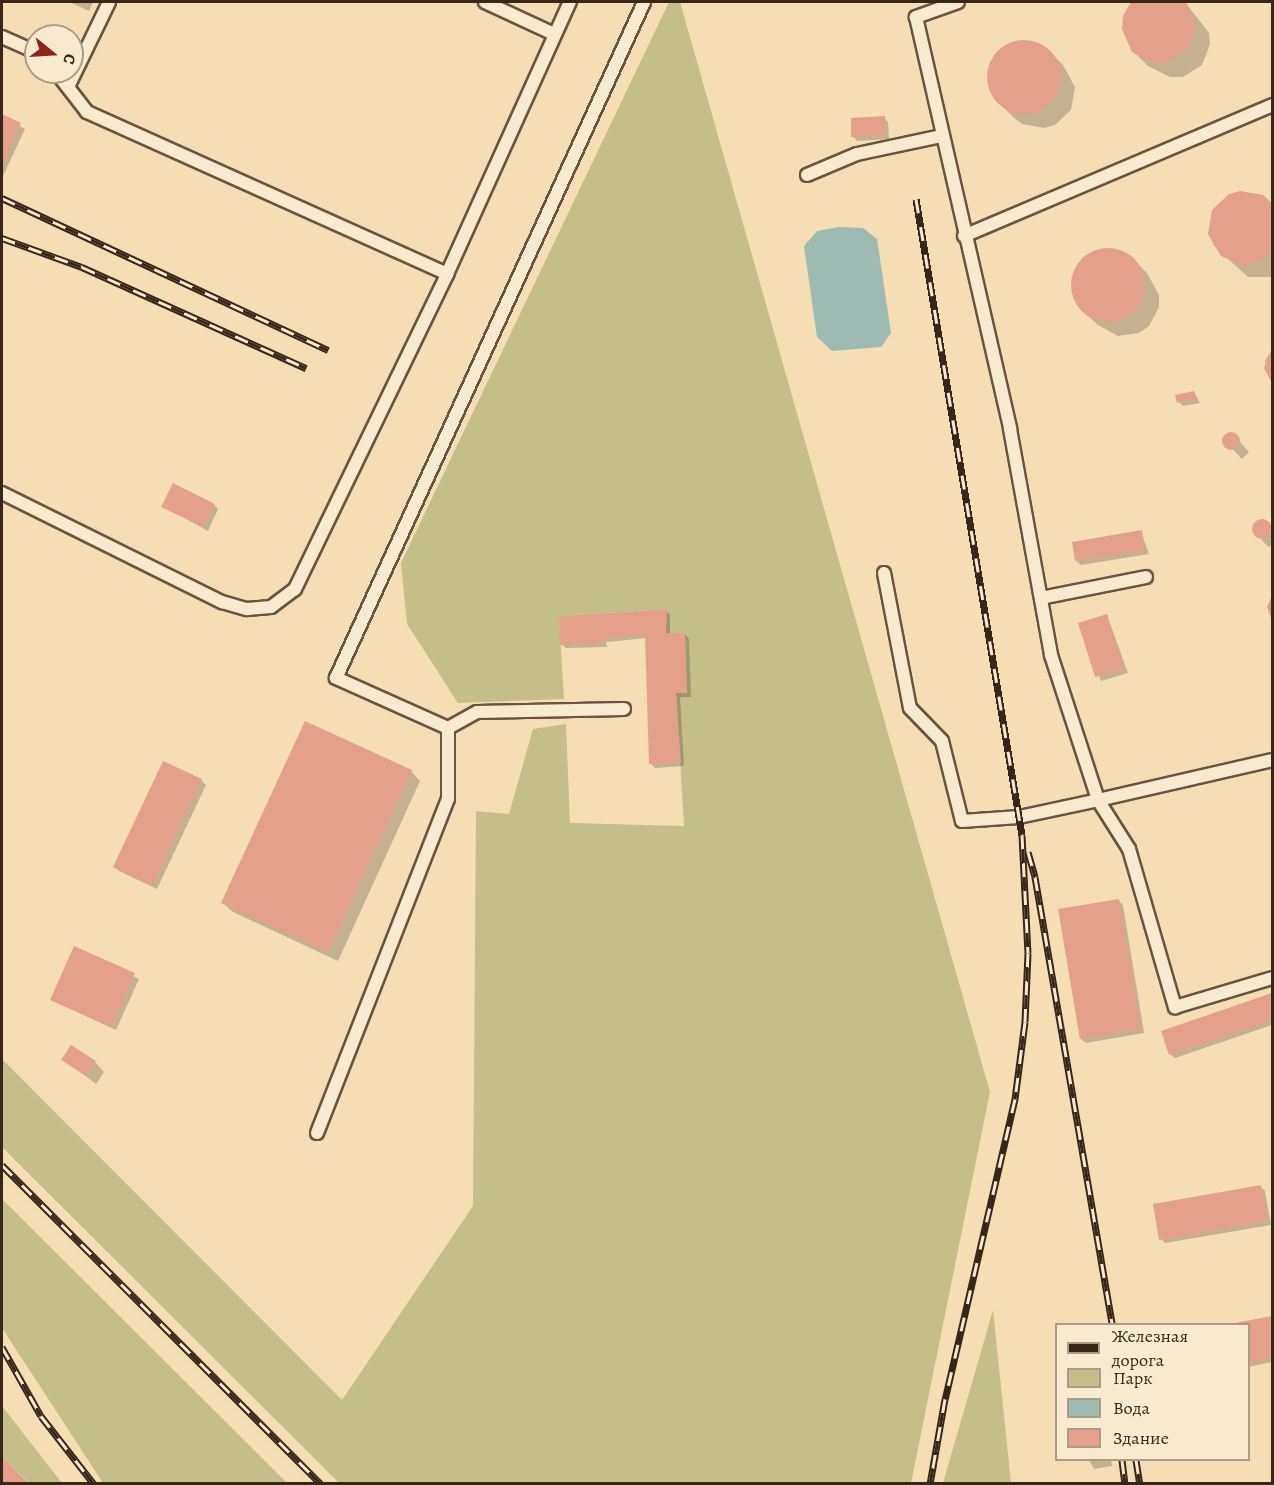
<!DOCTYPE html>
<meta charset="utf-8">
<style>
body{margin:0}
#map{position:relative;width:1274px;height:1485px;overflow:hidden;background:#f5deb3;font-family:Alegreya,serif}
div>[style]{position:absolute}
.green>*{inset:0;background:#c4bf88}
.water>*{inset:0;background:#9dbbb2}
.shadow>*{inset:0;background:#0003}
.building>*{inset:0;background:#e4a089}
.round{border-radius:50%}
.roads{filter:drop-shadow(2px 0 #665541) drop-shadow(-2px 0 #665541) drop-shadow(0 2px #665541) drop-shadow(0 -2px #665541)}
.service>*{height:12px;margin:-6px;padding:0 6px;transform-origin:6px;border-radius:6px;background:#f8eace}
.rail>*{height:7px;margin-top:-3.5px;transform-origin:0;background:repeating-linear-gradient(90deg,#f8eace 0 14px,#37271b 0 28px);box-sizing:border-box;border-block:2px solid #37271b}
span{translate:-50% -50%;white-space:nowrap;text-align:center;line-height:1.15;-webkit-text-stroke:4.5px #f8eace;paint-order:stroke}
.frame{position:absolute;inset:0;border:3px solid #37271b;pointer-events:none}
.legend{position:absolute;left:1055px;top:1323px;width:195px;height:138px;box-sizing:border-box;background:#f8eace;border:2px solid #ab9c86;margin:0;padding:8px 10px;list-style:none;font-size:18px;color:#37271b}
.legend li{display:flex;align-items:center;gap:12px;height:30px}
.legend b{width:30px;border:2px solid #ab9c86}
.north{position:absolute;left:24px;top:24px;width:60px;height:60px;box-sizing:border-box;background:#f8eace;border:2px solid #ab9c86;border-radius:50%;rotate:108deg;font-size:16px;font-weight:700;line-height:24px;text-align:center;color:#37271b}
.north::after{content:'';display:block;margin:auto;width:21px;height:27px;background:#8f2418;clip-path:polygon(50% 0,100% 100%,50% 72%,0 100%)}
</style>
<div id="map">
<div class="green">
<div style="clip-path:polygon(669px 2px,680px 2px,990px 1092px,911px 1483px,339px 1483px,2px 1147px,2px 1059px,342px 1400px,473px 1206px,476px 811px,509px 814px,533px 729px,566px 724px,570px 823px,684px 826px,676px 693px,687px 692px,685px 633px,666px 633px,666px 609px,559px 616px,564px 699px,458px 703px,407px 624px,401px 563px)"></div>
<div style="clip-path:polygon(2px 1199px,287px 1483px,103px 1483px,2px 1328px)"></div>
<div style="clip-path:polygon(993px 1310px,1011px 1483px,943px 1483px)"></div>
<div style="clip-path:polygon(2px 1406px,62px 1483px,29px 1483px,2px 1456px)"></div>
</div>
<div class="water">
<div style="clip-path:polygon(839px 227px,863px 228px,877px 239px,891px 333px,881px 347px,832px 351px,817px 337px,804px 246px,817px 231px)"></div>
</div>
<div class="shadow">
<div style="clip-path:polygon(69px 2px,93px 2px,89px 11px)"></div>
<div style="clip-path:polygon(1135px 2px,1185px 2px,1209px 33px,1210px 44px,1202px 65px,1183px 77px,1170px 77px,1148px 66px,1133px 51px,1130px 5px)"></div>
<div style="clip-path:polygon(1024px 41px,1048px 50px,1063px 65px,1075px 87px,1071px 110px,1055px 125px,1044px 128px,1022px 124px,1013px 117px,998px 102px,989px 82px,993px 59px,1001px 49px)"></div>
<div style="clip-path:polygon(2px 115px,25px 129px,2px 178px)"></div>
<div style="clip-path:polygon(884px 118px,888px 122px,889px 139px,857px 141px,853px 136px)"></div>
<div style="clip-path:polygon(1262px 197px,1272px 205px,1272px 277px,1248px 277px,1214px 246px,1210px 234px)"></div>
<div style="clip-path:polygon(1109px 249px,1132px 258px,1147px 273px,1159px 295px,1159px 307px,1149px 326px,1139px 333px,1118px 336px,1098px 325px,1082px 310px,1073px 289px,1073px 278px,1086px 257px)"></div>
<div style="clip-path:polygon(1272px 350px,1272px 380px,1267px 374px,1265px 361px)"></div>
<div style="clip-path:polygon(1194px 392px,1200px 403px,1183px 406px,1179px 402px)"></div>
<div style="clip-path:polygon(1233px 434px,1249px 452px,1242px 459px,1224px 440px)"></div>
<div style="clip-path:polygon(214px 505px,218px 509px,208px 531px,163px 506px)"></div>
<div style="clip-path:polygon(1260px 521px,1272px 526px,1272px 546px,1268px 547px,1253px 530px)"></div>
<div style="clip-path:polygon(1141px 532px,1149px 554px,1081px 565px,1076px 561px)"></div>
<div style="clip-path:polygon(666px 611px,670px 615px,670px 635px,685px 634px,689px 639px,691px 697px,680px 697px,684px 766px,655px 768px,650px 763px,647px 638px,606px 642px,607px 647px,566px 648px,561px 644px)"></div>
<div style="clip-path:polygon(1107px 615px,1128px 673px,1101px 681px,1080px 624px)"></div>
<div style="clip-path:polygon(411px 771px,420px 781px,338px 961px,233px 912px,223px 903px)"></div>
<div style="clip-path:polygon(201px 780px,206px 785px,157px 889px,119px 871px,115px 867px)"></div>
<div style="clip-path:polygon(1118px 900px,1123px 905px,1144px 1033px,1086px 1043px,1081px 1039px)"></div>
<div style="clip-path:polygon(74px 948px,139px 979px,116px 1030px,51px 1000px)"></div>
<div style="clip-path:polygon(1272px 995px,1272px 1025px,1175px 1058px,1170px 1054px,1163px 1032px)"></div>
<div style="clip-path:polygon(63px 1059px,95px 1062px,104px 1072px,96px 1084px)"></div>
<div style="clip-path:polygon(1260px 1186px,1265px 1191px,1271px 1225px,1165px 1243px,1161px 1239px)"></div>
<div style="clip-path:polygon(1272px 1317px,1272px 1362px,1248px 1367px,1248px 1324px,1237px 1324px)"></div>
<div style="clip-path:polygon(1089px 1460px,1111px 1460px,1112px 1466px,1094px 1469px)"></div>
</div>
<div class="building">
<div style="clip-path:polygon(1131px 2px,1186px 2px,1196px 28px,1187px 50px,1167px 62px,1154px 63px,1132px 52px,1122px 29px,1123px 16px)"></div>
<div class="round" style="left:987px;top:40px;width:74px;height:74px"></div>
<div style="clip-path:polygon(2px 114px,21px 123px,2px 165px)"></div>
<div style="clip-path:polygon(885px 116px,886px 135px,851px 137px,851px 118px)"></div>
<div style="clip-path:polygon(1240px 191px,1263px 195px,1272px 203px,1272px 252px,1257px 263px,1244px 265px,1221px 256px,1208px 234px,1212px 210px,1229px 194px)"></div>
<div class="round" style="left:1071px;top:248px;width:74px;height:74px"></div>
<div style="clip-path:polygon(1272px 348px,1272px 383px,1264px 368px)"></div>
<div style="clip-path:polygon(1194px 391px,1196px 398px,1177px 403px,1175px 395px)"></div>
<div class="round" style="left:1222px;top:432px;width:18px;height:18px"></div>
<div style="clip-path:polygon(173px 483px,215px 504px,203px 527px,161px 507px)"></div>
<div class="round" style="left:1252px;top:519px;width:20px;height:20px"></div>
<div style="clip-path:polygon(1142px 530px,1145px 550px,1075px 561px,1072px 542px)"></div>
<div style="clip-path:polygon(1272px 595px,1272px 621px,1267px 607px)"></div>
<div style="clip-path:polygon(667px 609px,666px 633px,685px 633px,687px 693px,676px 693px,681px 762px,649px 764px,645px 634px,603px 638px,603px 643px,560px 645px,559px 616px)"></div>
<div style="clip-path:polygon(1107px 614px,1124px 669px,1095px 677px,1078px 623px)"></div>
<div style="clip-path:polygon(305px 721px,412px 770px,328px 952px,221px 903px)"></div>
<div style="clip-path:polygon(163px 761px,202px 779px,152px 886px,113px 867px)"></div>
<div style="clip-path:polygon(1119px 899px,1141px 1029px,1080px 1039px,1058px 909px)"></div>
<div style="clip-path:polygon(74px 946px,135px 973px,111px 1027px,50px 1000px)"></div>
<div style="clip-path:polygon(1272px 993px,1272px 1020px,1169px 1055px,1161px 1031px)"></div>
<div style="clip-path:polygon(71px 1045px,96px 1061px,86px 1076px,61px 1060px)"></div>
<div style="clip-path:polygon(1261px 1185px,1267px 1221px,1159px 1240px,1153px 1204px)"></div>
<div style="clip-path:polygon(1272px 1316px,1272px 1358px,1248px 1363px,1248px 1324px,1235px 1323px)"></div>
<div style="clip-path:polygon(2px 1456px,29px 1484px,2px 1484px)"></div>
</div>
<div class="roads">
<div class="service">
<div style="left:485px;top:2px;width:76px;rotate:24.9deg"></div>
<div style="left:958px;top:2px;width:45px;rotate:160.3deg"></div>
<div style="left:916px;top:17px;width:423px;rotate:77.1deg"></div>
<div style="left:1010px;top:429px;width:230px;rotate:79.7deg"></div>
<div style="left:1051px;top:655px;width:152px;rotate:72deg"></div>
<div style="left:1098px;top:800px;width:179px;rotate:-12.9deg"></div>
<div style="left:2px;top:37px;width:37px;rotate:24deg"></div>
<div style="left:56px;top:72px;width:51px;rotate:52.2deg"></div>
<div style="left:87px;top:112px;width:395px;rotate:24.2deg"></div>
<div style="left:68px;top:87px;width:94px;rotate:-64.2deg"></div>
<div style="left:807px;top:175px;width:54px;rotate:-22.8deg"></div>
<div style="left:857px;top:154px;width:87px;rotate:-12deg"></div>
<div style="left:964px;top:236px;width:335px;rotate:-23deg"></div>
<div style="left:2px;top:493px;width:246px;rotate:26.4deg"></div>
<div style="left:222px;top:602px;width:26px;rotate:16deg"></div>
<div style="left:247px;top:609px;width:24px;rotate:-5deg"></div>
<div style="left:271px;top:607px;width:30px;rotate:-37deg"></div>
<div style="left:295px;top:589px;width:350px;rotate:-64.2deg"></div>
<div style="left:447px;top:274px;width:299px;rotate:-65.7deg"></div>
<div style="left:884px;top:573px;width:137px;rotate:79.1deg"></div>
<div style="left:910px;top:708px;width:46px;rotate:45.9deg"></div>
<div style="left:942px;top:741px;width:82px;rotate:76deg"></div>
<div style="left:962px;top:821px;width:57px;rotate:-4deg"></div>
<div style="left:1019px;top:817px;width:81px;rotate:-12.1deg"></div>
<div style="left:1098px;top:800px;width:58px;rotate:57.7deg"></div>
<div style="left:1129px;top:849px;width:165px;rotate:73.8deg"></div>
<div style="left:1175px;top:1007px;width:101px;rotate:-16.6deg"></div>
<div style="left:1041px;top:598px;width:107px;rotate:-11.3deg"></div>
<div style="left:448px;top:728px;width:33px;rotate:-29deg"></div>
<div style="left:477px;top:712px;width:147px;rotate:-1.2deg"></div>
<div style="left:317px;top:1133px;width:359px;rotate:-68.6deg"></div>
<div style="left:448px;top:799px;width:71px;rotate:-90deg"></div>
<div style="left:448px;top:728px;width:123px;rotate:-155.9deg"></div>
<div style="left:336px;top:678px;width:743px;rotate:-65.5deg"></div>
</div>
</div>
<div class="rail">
<div style="left:2px;top:198px;width:360px;rotate:25deg"></div>
<div style="left:916px;top:199px;width:645px;rotate:80.54deg"></div>
<div style="left:1022px;top:835px;width:118px;rotate:87.1deg"></div>
<div style="left:1028px;top:953px;width:69px;rotate:92.5deg"></div>
<div style="left:1025px;top:1022px;width:78px;rotate:97.4deg"></div>
<div style="left:1015px;top:1099px;width:308px;rotate:103.1deg"></div>
<div style="left:945px;top:1399px;width:86px;rotate:100deg"></div>
<div style="left:2px;top:238px;width:85px;rotate:19.9deg"></div>
<div style="left:82px;top:267px;width:246px;rotate:24.3deg"></div>
<div style="left:1028px;top:852px;width:26px;rotate:74deg"></div>
<div style="left:1035px;top:877px;width:454px;rotate:80.2deg"></div>
<div style="left:2px;top:1165px;width:451px;rotate:45deg"></div>
<div style="left:2px;top:1347px;width:79px;rotate:60.5deg"></div>
<div style="left:41px;top:1416px;width:86px;rotate:52.1deg"></div>
<div style="left:1122px;top:1460px;width:24px;rotate:83deg"></div>
<div style="left:1136px;top:1460px;width:24px;rotate:81deg"></div>
</div>
<div class="frame"></div>
<ul class="legend">
<li><b style="height:8px;background:#37271b"></b>Железная дорога</li>
<li><b style="height:16px;background:#c4bf88"></b>Парк</li>
<li><b style="height:16px;background:#9dbbb2"></b>Вода</li>
<li><b style="height:16px;background:#e4a089"></b>Здание</li>
</ul>
<div class="north">С</div>
</div>
